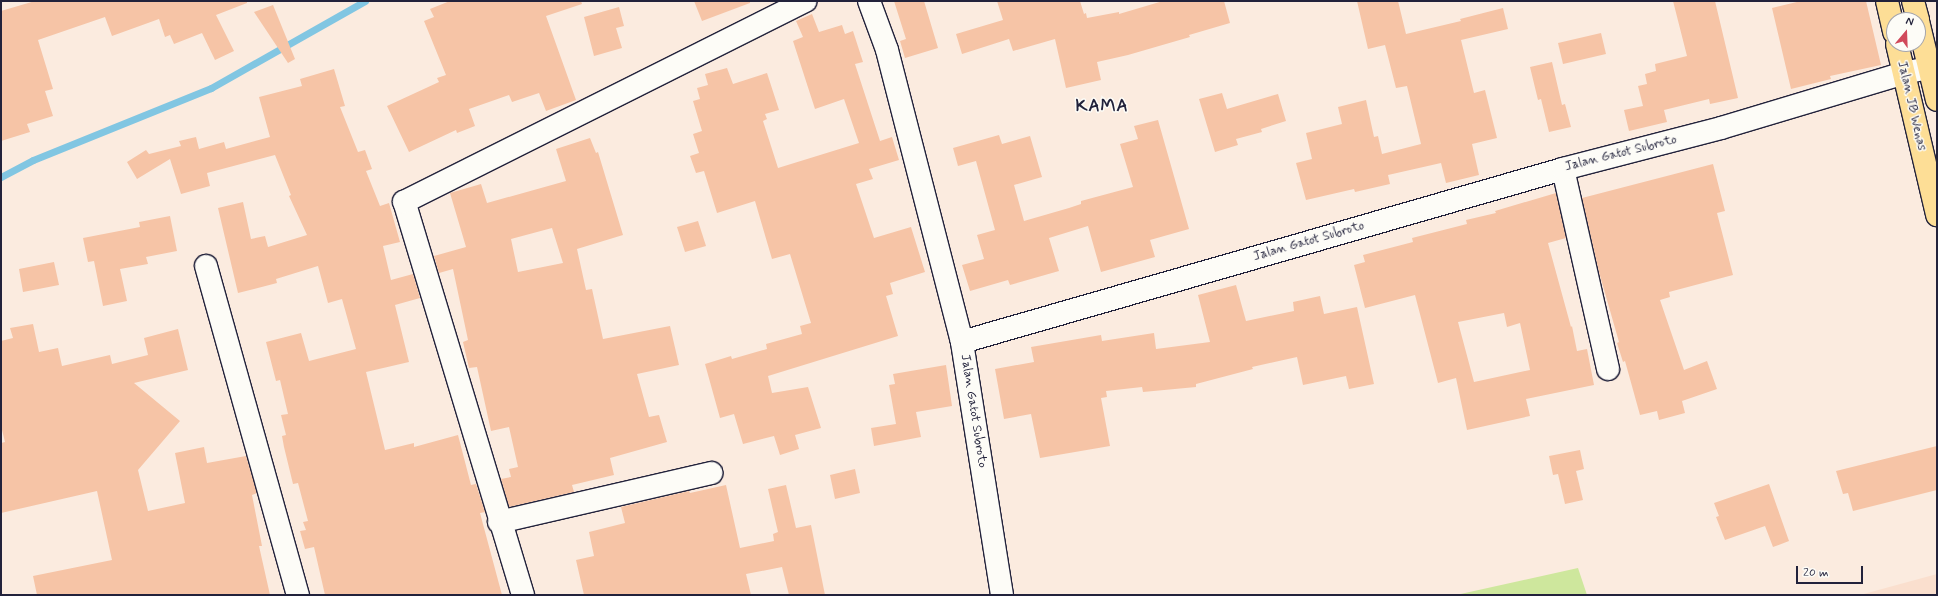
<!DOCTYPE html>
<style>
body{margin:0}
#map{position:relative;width:1938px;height:596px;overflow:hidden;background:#fbebdf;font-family:Mynerve,sans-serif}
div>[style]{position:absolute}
.built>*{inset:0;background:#fadfce}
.green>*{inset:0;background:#cee79d}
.stream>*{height:7px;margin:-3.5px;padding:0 3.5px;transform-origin:3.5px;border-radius:3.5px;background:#81c6e2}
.building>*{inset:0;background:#f6c4a6}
.roads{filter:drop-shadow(1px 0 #22223b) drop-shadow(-1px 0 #22223b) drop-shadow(0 1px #22223b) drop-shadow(0 -1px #22223b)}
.minor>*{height:22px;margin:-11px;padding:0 11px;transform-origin:11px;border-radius:11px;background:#fdfcf7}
.major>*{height:22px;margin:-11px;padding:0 11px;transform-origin:11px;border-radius:11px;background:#fdde96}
span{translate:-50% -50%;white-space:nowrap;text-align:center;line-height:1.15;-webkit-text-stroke:3px #fdfcf7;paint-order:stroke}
.street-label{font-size:13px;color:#22223b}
.district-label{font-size:17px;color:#22223b;font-weight:700;letter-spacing:1px}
.frame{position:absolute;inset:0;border:2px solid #22223b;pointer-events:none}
.north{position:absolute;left:1886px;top:12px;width:40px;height:40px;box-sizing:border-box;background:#fdfcf7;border:1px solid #a5a5ac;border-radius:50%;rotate:19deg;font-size:11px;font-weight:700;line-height:16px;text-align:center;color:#22223b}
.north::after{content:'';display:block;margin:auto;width:14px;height:18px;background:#d1495b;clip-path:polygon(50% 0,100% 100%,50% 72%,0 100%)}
.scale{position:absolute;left:1796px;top:566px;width:67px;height:18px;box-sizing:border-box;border:2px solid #22223b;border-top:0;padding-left:5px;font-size:12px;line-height:14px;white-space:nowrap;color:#22223b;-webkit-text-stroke:3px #fdfcf7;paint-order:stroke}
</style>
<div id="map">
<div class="built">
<div style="clip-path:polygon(1937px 574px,1937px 595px,1860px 595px)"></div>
</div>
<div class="green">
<div style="clip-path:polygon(1578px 568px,1587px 595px,1456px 595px)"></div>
</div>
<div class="stream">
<div style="left:1px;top:177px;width:36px;rotate:-28deg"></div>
<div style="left:33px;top:160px;width:192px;rotate:-22deg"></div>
<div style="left:211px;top:88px;width:177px;rotate:-29.5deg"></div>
</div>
<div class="building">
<div style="clip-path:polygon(35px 1px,247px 1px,247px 3px,216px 15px,234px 51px,215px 60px,202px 33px,174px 44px,170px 35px,165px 37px,159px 19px,112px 36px,105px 17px,38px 40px,53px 89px,45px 91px,53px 116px,27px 124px,30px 132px,1px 141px,1px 11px)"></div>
<div style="clip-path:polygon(450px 1px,581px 1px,582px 4px,546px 16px,576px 100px,546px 111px,539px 93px,512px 102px,509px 95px,469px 109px,475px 126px,457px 133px,456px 130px,409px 152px,387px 106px,439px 82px,437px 78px,446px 75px,424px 21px,434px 17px,430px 9px)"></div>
<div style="clip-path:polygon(694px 1px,750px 1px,750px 3px,702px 21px)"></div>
<div style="clip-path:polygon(894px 1px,924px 1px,938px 48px,905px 58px,900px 41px,906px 39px)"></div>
<div style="clip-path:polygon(997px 1px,1080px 1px,1084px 14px,1086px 13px,1087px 18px,1119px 12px,1119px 14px,1163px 1px,1224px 1px,1230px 23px,1189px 35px,1190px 37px,1128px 55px,1097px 62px,1101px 80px,1066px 88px,1055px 39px,1013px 51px,1009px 39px,962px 54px,956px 34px,1003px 20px)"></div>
<div style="clip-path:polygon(1357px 1px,1398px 1px,1406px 34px,1461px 21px,1460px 19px,1503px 8px,1508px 29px,1461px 40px,1474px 93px,1485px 90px,1497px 138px,1472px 144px,1479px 175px,1446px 183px,1441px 163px,1388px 175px,1390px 184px,1355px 192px,1354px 189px,1306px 200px,1296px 163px,1312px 159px,1306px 133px,1342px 124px,1338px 107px,1366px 100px,1374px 137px,1378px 136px,1382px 154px,1421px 144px,1407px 86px,1396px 88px,1385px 45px,1368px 49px)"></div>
<div style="clip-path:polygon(1673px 1px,1715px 1px,1738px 98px,1710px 104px,1709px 99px,1664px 110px,1667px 122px,1629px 131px,1624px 110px,1643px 106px,1638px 86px,1647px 84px,1645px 74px,1656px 71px,1655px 64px,1687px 56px)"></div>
<div style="clip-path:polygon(1801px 1px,1866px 1px,1881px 65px,1830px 76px,1831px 79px,1791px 89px,1772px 8px)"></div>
<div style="clip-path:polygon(273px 5px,295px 59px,288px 63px,254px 12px)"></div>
<div style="clip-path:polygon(619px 7px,624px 26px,616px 28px,622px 48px,594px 56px,584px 17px)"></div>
<div style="clip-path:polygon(812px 14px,819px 32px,842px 25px,845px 34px,853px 31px,863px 62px,855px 64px,880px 141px,892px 137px,899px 160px,869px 169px,873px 179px,856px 184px,874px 238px,911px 227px,925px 272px,890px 283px,893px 294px,886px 296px,898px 336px,768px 376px,772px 393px,808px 387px,821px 428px,795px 435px,799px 449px,780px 455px,774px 436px,743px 444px,734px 414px,720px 418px,705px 364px,731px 356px,732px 359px,767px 349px,766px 344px,802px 334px,800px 326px,811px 323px,790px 254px,772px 259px,755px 201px,717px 213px,704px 171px,696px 173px,690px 156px,699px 153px,693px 134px,702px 131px,693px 101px,700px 99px,697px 88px,708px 85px,705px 74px,727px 68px,733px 84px,767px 73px,779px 110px,765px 114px,767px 119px,763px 121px,778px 168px,859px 143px,844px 99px,815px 109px,793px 41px,803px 37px,796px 21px)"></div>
<div style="clip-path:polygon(1601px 33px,1606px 54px,1563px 64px,1558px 43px)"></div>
<div style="clip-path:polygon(1552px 62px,1562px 105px,1565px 104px,1571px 127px,1549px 132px,1541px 99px,1538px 100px,1530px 67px)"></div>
<div style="clip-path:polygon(334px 69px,345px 106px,340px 107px,358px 152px,365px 150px,372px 169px,366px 171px,380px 206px,389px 203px,400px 242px,383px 246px,391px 280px,413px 274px,420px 298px,395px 305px,409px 362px,366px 372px,385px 450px,414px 443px,414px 447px,458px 435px,471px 485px,476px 484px,485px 512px,480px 513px,502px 595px,325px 595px,314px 547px,305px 549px,300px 531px,306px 530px,303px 522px,308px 521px,298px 483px,293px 484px,284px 447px,282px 436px,286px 435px,281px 415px,288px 414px,280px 380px,276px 381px,266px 342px,301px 333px,309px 361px,356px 349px,342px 299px,328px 303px,318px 266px,276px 279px,277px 283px,238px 293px,218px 208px,243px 202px,251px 239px,265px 236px,268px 247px,307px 235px,289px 196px,291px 195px,275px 155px,207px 173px,210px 186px,181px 194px,170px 159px,137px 179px,127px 162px,146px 150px,149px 154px,181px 146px,179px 141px,196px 137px,199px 149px,224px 142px,226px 149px,270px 137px,259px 97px,302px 86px,300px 79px)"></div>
<div style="clip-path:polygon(1222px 93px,1227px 109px,1278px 94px,1286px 121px,1261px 129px,1262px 132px,1236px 139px,1238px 145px,1215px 152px,1199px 99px)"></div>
<div style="clip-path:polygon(1158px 120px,1189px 229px,1150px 240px,1155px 257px,1101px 272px,1088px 226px,1049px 238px,1059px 271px,1010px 285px,1008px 280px,970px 291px,962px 265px,984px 259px,977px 235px,995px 230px,976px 161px,958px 166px,953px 148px,999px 135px,1002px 144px,1030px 136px,1042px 177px,1014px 185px,1024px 221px,1069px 208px,1081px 204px,1081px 201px,1133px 187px,1120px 144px,1138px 139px,1134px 126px)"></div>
<div style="clip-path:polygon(evenodd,590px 138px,596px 153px,598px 152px,623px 235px,577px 249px,586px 290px,592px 289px,603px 339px,670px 326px,679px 365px,637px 374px,649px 417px,659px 415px,667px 442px,610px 458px,614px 475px,572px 485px,574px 492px,509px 507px,501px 479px,511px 477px,509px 469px,518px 467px,509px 427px,491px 431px,477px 367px,469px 368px,463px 342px,468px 340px,453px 269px,439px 273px,434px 256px,466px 247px,450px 193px,481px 184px,487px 203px,566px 181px,556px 149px,590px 138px,552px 228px,563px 263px,518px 272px,511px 239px,552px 228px)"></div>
<div style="clip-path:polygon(1713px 164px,1725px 211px,1717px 213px,1733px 275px,1669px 292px,1670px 297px,1660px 300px,1684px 370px,1707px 361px,1717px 389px,1682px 401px,1685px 413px,1659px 420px,1657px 411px,1640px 415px,1625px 361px,1623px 362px,1617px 343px,1619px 342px,1599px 272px,1582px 198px)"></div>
<div style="clip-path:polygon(evenodd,1556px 193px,1566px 238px,1548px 243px,1571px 327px,1572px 326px,1577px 351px,1587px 349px,1594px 385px,1526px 399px,1530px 416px,1467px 430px,1456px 378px,1438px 383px,1415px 295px,1365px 308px,1354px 265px,1365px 262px,1363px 255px,1413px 242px,1412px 238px,1467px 224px,1466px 220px,1496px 213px,1495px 211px,1556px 193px,1504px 313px,1507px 327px,1520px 323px,1530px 370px,1474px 382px,1458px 322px,1504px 313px)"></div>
<div style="clip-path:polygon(170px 216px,177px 251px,146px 257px,148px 264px,120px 269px,127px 301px,103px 306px,94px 261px,88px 262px,83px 238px,140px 227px,139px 222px)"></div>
<div style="clip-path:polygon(698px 221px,706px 246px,685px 252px,677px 227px)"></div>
<div style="clip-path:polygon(54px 262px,59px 285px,23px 292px,19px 269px)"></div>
<div style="clip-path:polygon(1236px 285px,1246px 321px,1294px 311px,1293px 302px,1320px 296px,1324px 314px,1357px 307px,1374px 384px,1349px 389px,1346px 376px,1303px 385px,1297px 357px,1252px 367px,1253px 369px,1196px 384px,1196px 387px,1143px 392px,1142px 387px,1106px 391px,1107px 397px,1101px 398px,1110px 446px,1040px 458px,1031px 414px,1004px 419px,995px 369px,1034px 362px,1031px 347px,1101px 335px,1102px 341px,1154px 333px,1156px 349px,1210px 342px,1198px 295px)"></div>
<div style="clip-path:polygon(33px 324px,39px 352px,58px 348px,62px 366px,110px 355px,112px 364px,148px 355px,144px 338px,178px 329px,188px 370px,134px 383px,180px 421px,138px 470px,148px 511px,185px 503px,175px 453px,204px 447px,207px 463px,246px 456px,257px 493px,252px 495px,262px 546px,259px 546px,270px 595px,37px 595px,33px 576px,112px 560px,97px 491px,1px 513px,1px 443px,5px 442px,1px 426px,1px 341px,13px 338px,10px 328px)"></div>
<div style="clip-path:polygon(946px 365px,952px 406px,916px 412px,921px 437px,874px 446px,871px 428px,896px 424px,889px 385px,895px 384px,893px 374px)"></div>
<div style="clip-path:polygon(1937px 446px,1937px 490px,1853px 511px,1848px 493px,1843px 494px,1836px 471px)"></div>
<div style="clip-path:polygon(1580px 450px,1584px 469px,1576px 471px,1583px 500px,1565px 504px,1558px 474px,1553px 475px,1549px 456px)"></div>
<div style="clip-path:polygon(855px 469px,860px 493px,835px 499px,830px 475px)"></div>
<div style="clip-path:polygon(1769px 484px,1789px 541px,1773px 547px,1765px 526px,1725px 540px,1716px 517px,1719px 516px,1714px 503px)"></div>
<div style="clip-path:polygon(726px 485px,740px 548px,774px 541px,773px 534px,778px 532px,768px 489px,786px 485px,796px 528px,811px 525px,825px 595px,789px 595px,782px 567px,746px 574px,751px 595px,584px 595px,576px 560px,594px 556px,589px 532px,625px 523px,621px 507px,689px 491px,690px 493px)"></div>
</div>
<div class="roads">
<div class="minor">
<div style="left:869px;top:1px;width:52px;rotate:69.8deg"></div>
<div style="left:887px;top:50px;width:301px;rotate:75.6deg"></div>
<div style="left:1563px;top:169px;width:205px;rotate:77.3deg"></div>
<div style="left:206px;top:266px;width:342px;rotate:74.4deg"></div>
<div style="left:499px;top:522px;width:218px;rotate:-13deg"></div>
<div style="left:523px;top:595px;width:411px;rotate:-106.8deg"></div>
<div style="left:404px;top:202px;width:449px;rotate:-26.6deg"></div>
<div style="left:1002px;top:595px;width:256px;rotate:-99deg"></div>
<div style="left:962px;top:342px;width:625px;rotate:-16.06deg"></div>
<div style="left:1563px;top:169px;width:163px;rotate:-14.5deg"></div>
<div style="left:1721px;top:128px;width:191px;rotate:-16.7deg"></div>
<div style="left:1904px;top:73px;width:34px;rotate:-12deg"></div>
</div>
<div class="major">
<div style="left:1887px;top:1px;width:32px;rotate:77deg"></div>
<div style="left:1913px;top:1px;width:20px;rotate:75deg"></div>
<div style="left:1918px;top:21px;width:81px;rotate:76.5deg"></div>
<div style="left:1897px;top:44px;width:176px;rotate:76.8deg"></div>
</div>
</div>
<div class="street-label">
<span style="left:1911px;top:106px;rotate:77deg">Jalan JB Wenas</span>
<span style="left:1621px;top:154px;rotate:-14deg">Jalan Gatot Subroto</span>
<span style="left:1309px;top:242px;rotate:-16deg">Jalan Gatot Subroto</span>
<span style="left:973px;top:411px;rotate:81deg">Jalan Gatot Subroto</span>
</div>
<div class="district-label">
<span style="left:1102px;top:107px">KAMA</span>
</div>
<div class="frame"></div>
<div class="north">N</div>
<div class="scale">20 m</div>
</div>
